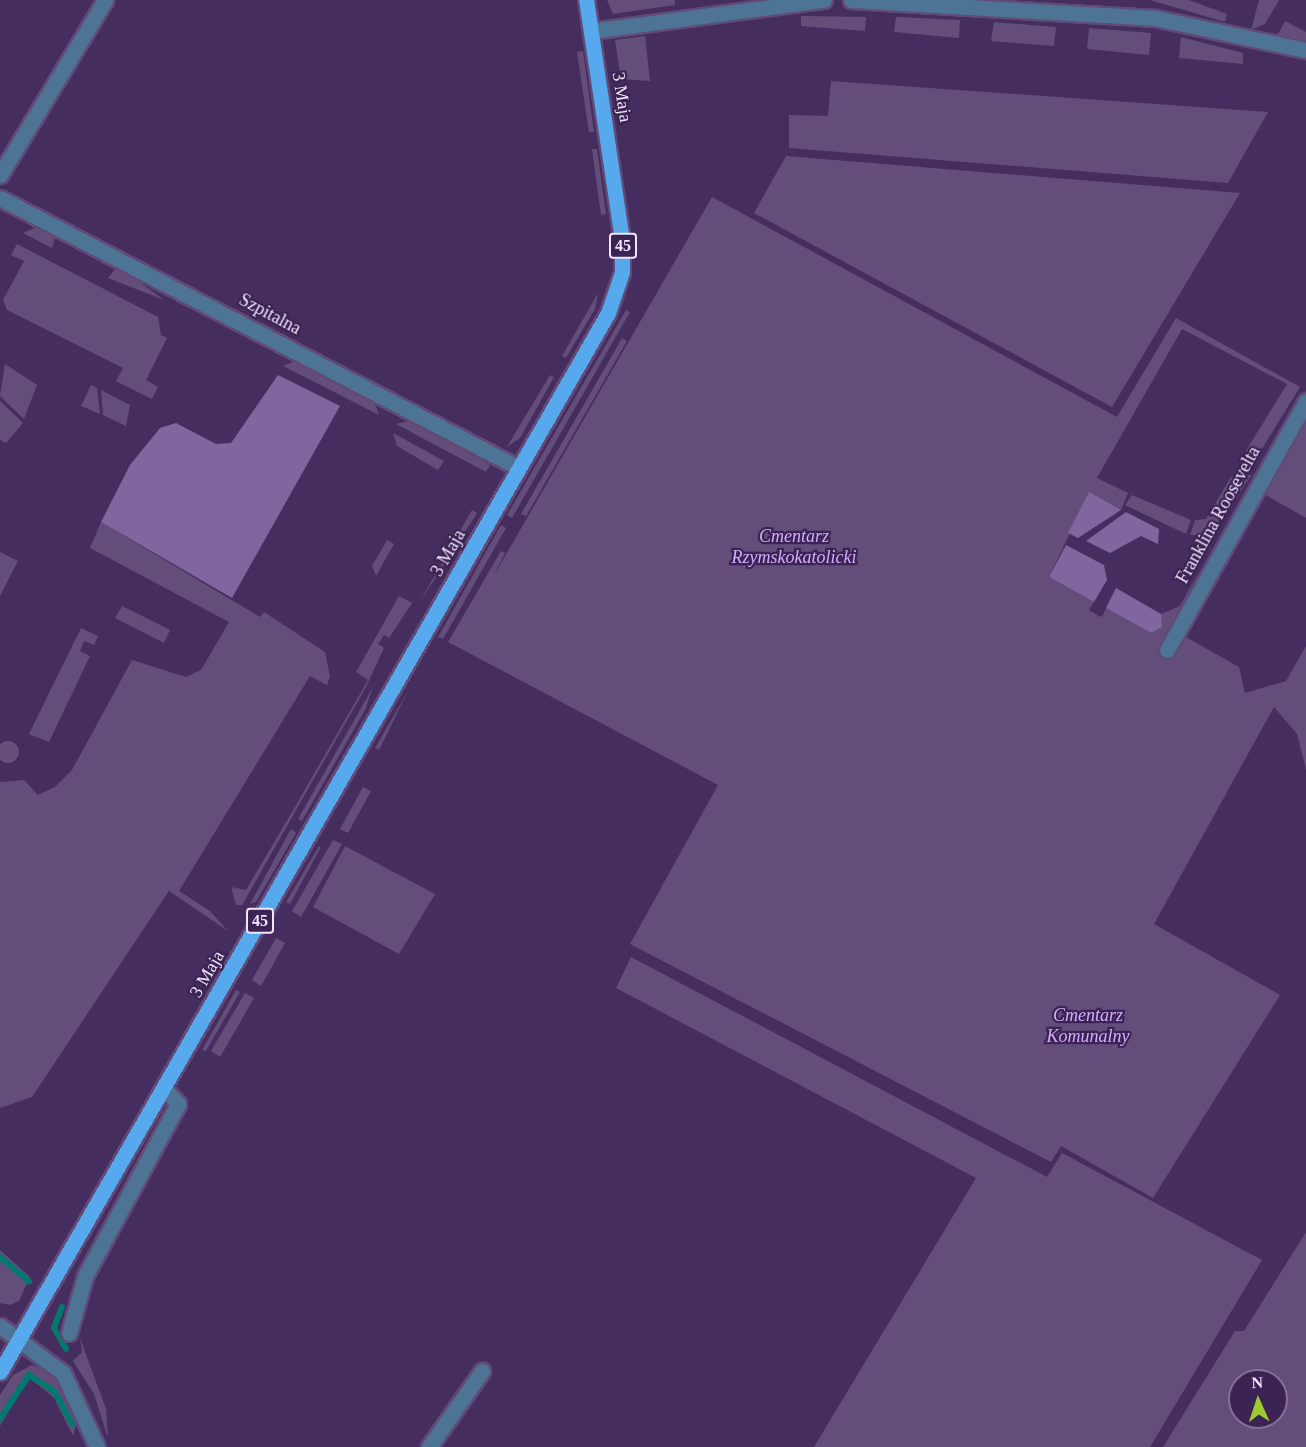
<!DOCTYPE html>
<style>
body{margin:0}
#map{position:relative;width:1306px;height:1447px;overflow:hidden;background:#462d5f;font-family:Georgia,serif}
div>[style]{position:absolute}
.green>*{inset:0;background:#634e7b}
.round{border-radius:50%}
.forest>*{inset:0;background:#80659e}
.stream>*{height:6px;margin:-3px;padding:0 3px;transform-origin:3px;border-radius:3px;background:#02796f}
.roads{filter:drop-shadow(2px 0 #614a78) drop-shadow(-2px 0 #614a78) drop-shadow(0 2px #614a78) drop-shadow(0 -2px #614a78)}
.street>*{height:15px;margin:-7.5px;padding:0 7.5px;transform-origin:7.5px;border-radius:7.5px;background:#4d7495}
.primary>*{height:15px;margin:-7.5px;padding:0 7.5px;transform-origin:7.5px;border-radius:7.5px;background:#55a9ec}
span{translate:-50% -50%;white-space:nowrap;text-align:center;line-height:1.15;-webkit-text-stroke:4.5px #3b2353;paint-order:stroke}
.shield-label span{padding:2px 4px;background:#3b2353;border:2px solid;border-radius:4px;-webkit-text-stroke-width:0}
.shield-label{font-size:16px;color:#efe5fd;font-weight:700}
.street-label{font-size:18px;color:#efe5fd}
.park-label{font-size:18px;color:#d3acff;font-style:italic}
.north{position:absolute;left:1228px;top:1369px;width:60px;height:60px;box-sizing:border-box;background:#3b2353;border:2px solid #837197;border-radius:50%;rotate:357deg;font-size:16px;font-weight:700;line-height:24px;text-align:center;color:#efe5fd}
.north::after{content:'';display:block;margin:auto;width:21px;height:27px;background:#9dca30;clip-path:polygon(50% 0,100% 100%,50% 72%,0 100%)}
</style>
<div id="map">
<div class="green">
<div style="clip-path:polygon(607px 0,675px 0,675px 5px,613px 14px)"></div>
<div style="clip-path:polygon(1150px 0,1189px 0,1227px 14px,1225px 22px)"></div>
<div style="clip-path:polygon(1259px 0,1279px 0,1265px 24px,1251px 30px)"></div>
<div style="clip-path:polygon(801px 16px,866px 17px,865px 31px,801px 26px)"></div>
<div style="clip-path:polygon(896px 17px,960px 20px,959px 38px,894px 32px)"></div>
<div style="clip-path:polygon(1285px 21px,1306px 32px,1306px 42px,1276px 38px)"></div>
<div style="clip-path:polygon(994px 22px,1056px 27px,1054px 46px,991px 41px)"></div>
<div style="clip-path:polygon(1089px 28px,1151px 33px,1149px 55px,1087px 49px)"></div>
<div style="clip-path:polygon(645px 36px,650px 81px,621px 79px,615px 40px)"></div>
<div style="clip-path:polygon(1181px 37px,1243px 53px,1243px 64px,1179px 58px)"></div>
<div style="clip-path:polygon(583px 51px,594px 132px,589px 132px,577px 52px)"></div>
<div style="clip-path:polygon(831px 81px,1268px 112px,1228px 183px,789px 148px,789px 115px,828px 116px)"></div>
<div style="clip-path:polygon(592px 149px,597px 149px,606px 214px,601px 215px)"></div>
<div style="clip-path:polygon(786px 156px,1240px 193px,1112px 407px,754px 213px)"></div>
<div style="clip-path:polygon(712px 197px,1117px 417px,1176px 318px,1300px 387px,1255px 460px,1244px 454px,1287px 384px,1182px 329px,1097px 478px,1128px 493px,1121px 510px,1089px 493px,1049px 577px,1094px 602px,1089px 610px,1097px 615px,1102px 617px,1106px 608px,1151px 633px,1161px 614px,1180px 606px,1201px 567px,1161px 647px,1174px 654px,1184px 636px,1239px 667px,1245px 693px,1286px 681px,1306px 646px,1306px 770px,1297px 734px,1274px 707px,1154px 924px,1280px 995px,1153px 1198px,1061px 1146px,1051px 1162px,630px 944px,718px 785px,448px 642px,501px 551px,505px 553px,493px 577px)"></div>
<div style="clip-path:polygon(39px 226px,56px 234px,52px 248px,23px 233px)"></div>
<div style="clip-path:polygon(17px 244px,158px 317px,161px 335px,167px 338px,146px 380px,158px 387px,152px 399px,116px 381px,123px 368px,7px 310px,3px 300px,24px 261px,11px 255px)"></div>
<div style="clip-path:polygon(117px 266px,121px 268px,164px 300px,108px 278px)"></div>
<div style="clip-path:polygon(598px 293px,595px 309px,566px 358px,562px 356px)"></div>
<div style="clip-path:polygon(626px 310px,630px 312px,512px 518px,507px 515px)"></div>
<div style="clip-path:polygon(622px 338px,627px 341px,526px 516px,521px 514px)"></div>
<div style="clip-path:polygon(295px 361px,375px 404px,379px 415px,283px 366px)"></div>
<div style="clip-path:polygon(5px 364px,37px 385px,24px 419px,0 396px)"></div>
<div style="clip-path:polygon(550px 375px,554px 377px,520px 438px,507px 447px)"></div>
<div style="clip-path:polygon(91px 385px,97px 388px,100px 414px,81px 406px)"></div>
<div style="clip-path:polygon(101px 390px,130px 405px,126px 426px,103px 415px)"></div>
<div style="clip-path:polygon(0 401px,23px 423px,6px 443px,0 440px)"></div>
<div style="clip-path:polygon(1306px 415px,1306px 518px,1262px 493px)"></div>
<div style="clip-path:polygon(408px 421px,490px 465px,486px 472px,396px 424px)"></div>
<div style="clip-path:polygon(393px 433px,444px 461px,438px 470px,397px 446px)"></div>
<div style="clip-path:polygon(1252px 475px,1209px 535px,1190px 535px,1195px 520px,1206px 519px,1231px 477px)"></div>
<div style="clip-path:polygon(1132px 495px,1191px 520px,1186px 534px,1125px 505px)"></div>
<div style="clip-path:polygon(472px 510px,477px 513px,418px 605px)"></div>
<div style="clip-path:polygon(101px 522px,260px 617px,264px 612px,325px 652px,330px 677px,327px 685px,310px 676px,179px 891px,210px 911px,228px 931px,169px 891px,32px 1097px,0 1108px,0 782px,24px 780px,38px 795px,55px 787px,72px 770px,132px 660px,186px 677px,201px 670px,229px 622px,90px 548px)"></div>
<div style="clip-path:polygon(501px 525px,506px 528px,443px 639px,438px 637px)"></div>
<div style="clip-path:polygon(387px 540px,394px 544px,376px 576px,372px 566px)"></div>
<div style="clip-path:polygon(0 552px,18px 561px,0 596px)"></div>
<div style="clip-path:polygon(399px 596px,412px 603px,389px 638px,384px 635px,378px 644px,384px 648px,366px 687px,242px 905px,236px 905px,231px 887px,246px 890px,295px 807px,368px 680px,356px 672px)"></div>
<div style="clip-path:polygon(122px 606px,170px 630px,164px 643px,115px 618px)"></div>
<div style="clip-path:polygon(81px 628px,98px 636px,94px 645px,84px 641px,80px 651px,90px 656px,49px 742px,29px 734px)"></div>
<div style="clip-path:polygon(373px 687px,365px 710px,302px 821px,298px 819px)"></div>
<div style="clip-path:polygon(408px 691px,379px 750px,375px 748px)"></div>
<div class="round" style="left:-3px;top:741px;width:22px;height:22px"></div>
<div style="clip-path:polygon(363px 787px,371px 791px,348px 833px,340px 829px)"></div>
<div style="clip-path:polygon(291px 829px,296px 833px,256px 902px,250px 904px)"></div>
<div style="clip-path:polygon(333px 840px,342px 844px,301px 917px,292px 911px)"></div>
<div style="clip-path:polygon(319px 846px,321px 847px,290px 904px,286px 902px)"></div>
<div style="clip-path:polygon(345px 846px,435px 894px,399px 954px,313px 907px)"></div>
<div style="clip-path:polygon(276px 938px,285px 943px,261px 986px,252px 980px)"></div>
<div style="clip-path:polygon(631px 957px,1047px 1177px,1062px 1153px,1262px 1260px,1150px 1447px,814px 1447px,976px 1178px,616px 988px)"></div>
<div style="clip-path:polygon(236px 990px,240px 992px,206px 1051px,202px 1050px)"></div>
<div style="clip-path:polygon(245px 993px,254px 998px,220px 1057px,211px 1051px)"></div>
<div style="clip-path:polygon(evenodd,1306px 1232px,1306px 1447px,1163px 1447px,1235px 1331px,1244px 1331px,1306px 1232px,1240px 1381px,1276px 1381px,1276px 1417px,1240px 1417px,1240px 1381px)"></div>
<div style="clip-path:polygon(0 1250px,30px 1277px,19px 1301px,10px 1305px,0 1303px)"></div>
<div style="clip-path:polygon(80px 1338px,106px 1409px,108px 1438px,94px 1394px,73px 1361px,82px 1352px)"></div>
<div style="clip-path:polygon(32px 1365px,51px 1374px,66px 1396px,77px 1422px,73px 1436px,54px 1398px,29px 1377px,0 1426px,0 1395px,13px 1375px)"></div>
</div>
<div class="forest">
<div style="clip-path:polygon(278px 375px,340px 406px,232px 598px,101px 522px,130px 465px,160px 428px,176px 423px,216px 444px,231px 443px)"></div>
<div style="clip-path:polygon(1089px 492px,1121px 510px,1078px 538px,1068px 533px)"></div>
<div style="clip-path:polygon(1126px 512px,1159px 529px,1158px 544px,1141px 536px,1110px 553px,1086px 541px)"></div>
<div style="clip-path:polygon(1066px 545px,1104px 565px,1107px 580px,1094px 602px,1049px 577px)"></div>
<div style="clip-path:polygon(1116px 588px,1161px 614px,1162px 627px,1151px 633px,1106px 608px)"></div>
</div>
<div class="stream">
<div style="left:0;top:1257px;width:38px;rotate:40deg"></div>
<div style="left:62px;top:1307px;width:22px;rotate:111deg"></div>
<div style="left:54px;top:1328px;width:24px;rotate:60deg"></div>
<div style="left:0;top:1419px;width:53px;rotate:-56.6deg"></div>
<div style="left:29px;top:1375px;width:30px;rotate:33deg"></div>
<div style="left:54px;top:1391px;width:38px;rotate:61deg"></div>
</div>
<div class="roads">
<div class="street">
<div style="left:851px;top:0;width:305px;rotate:3.4deg"></div>
<div style="left:1155px;top:18px;width:154px;rotate:12deg"></div>
<div style="left:591px;top:31px;width:235px;rotate:-7.6deg"></div>
<div style="left:0;top:175px;width:204px;rotate:-59deg"></div>
<div style="left:0;top:198px;width:585px;rotate:27.48deg"></div>
<div style="left:1167px;top:650px;width:285px;rotate:-60.8deg"></div>
<div style="left:0;top:1326px;width:79px;rotate:36.7deg"></div>
<div style="left:63px;top:1373px;width:81px;rotate:65.3deg"></div>
<div style="left:69px;top:1333px;width:59px;rotate:-74.3deg"></div>
<div style="left:85px;top:1276px;width:196px;rotate:-61.6deg"></div>
<div style="left:178px;top:1104px;width:21px;rotate:-131deg"></div>
<div style="left:429px;top:1447px;width:93px;rotate:-55.1deg"></div>
</div>
<div class="primary">
<div style="left:0;top:1372px;width:1221px;rotate:-60.14deg"></div>
<div style="left:608px;top:313px;width:43px;rotate:-71.1deg"></div>
<div style="left:622px;top:272px;width:32px;rotate:-90deg"></div>
<div style="left:622px;top:240px;width:243px;rotate:-98.5deg"></div>
</div>
</div>
<div class="shield-label">
<span style="left:623px;top:246px">45</span>
<span style="left:260px;top:921px">45</span>
</div>
<div class="street-label">
<span style="left:622px;top:97px;rotate:81deg">3 Maja</span>
<span style="left:270px;top:314px;rotate:28deg">Szpitalna</span>
<span style="left:1218px;top:515px;rotate:-61deg">Franklina Roosevelta</span>
<span style="left:448px;top:553px;rotate:-60deg">3 Maja</span>
<span style="left:207px;top:974px;rotate:-60deg">3 Maja</span>
</div>
<div class="park-label">
<span style="left:794px;top:547px">Cmentarz<br>Rzymskokatolicki</span>
<span style="left:1088px;top:1026px">Cmentarz<br>Komunalny</span>
</div>
<div class="north">N</div>
</div>
